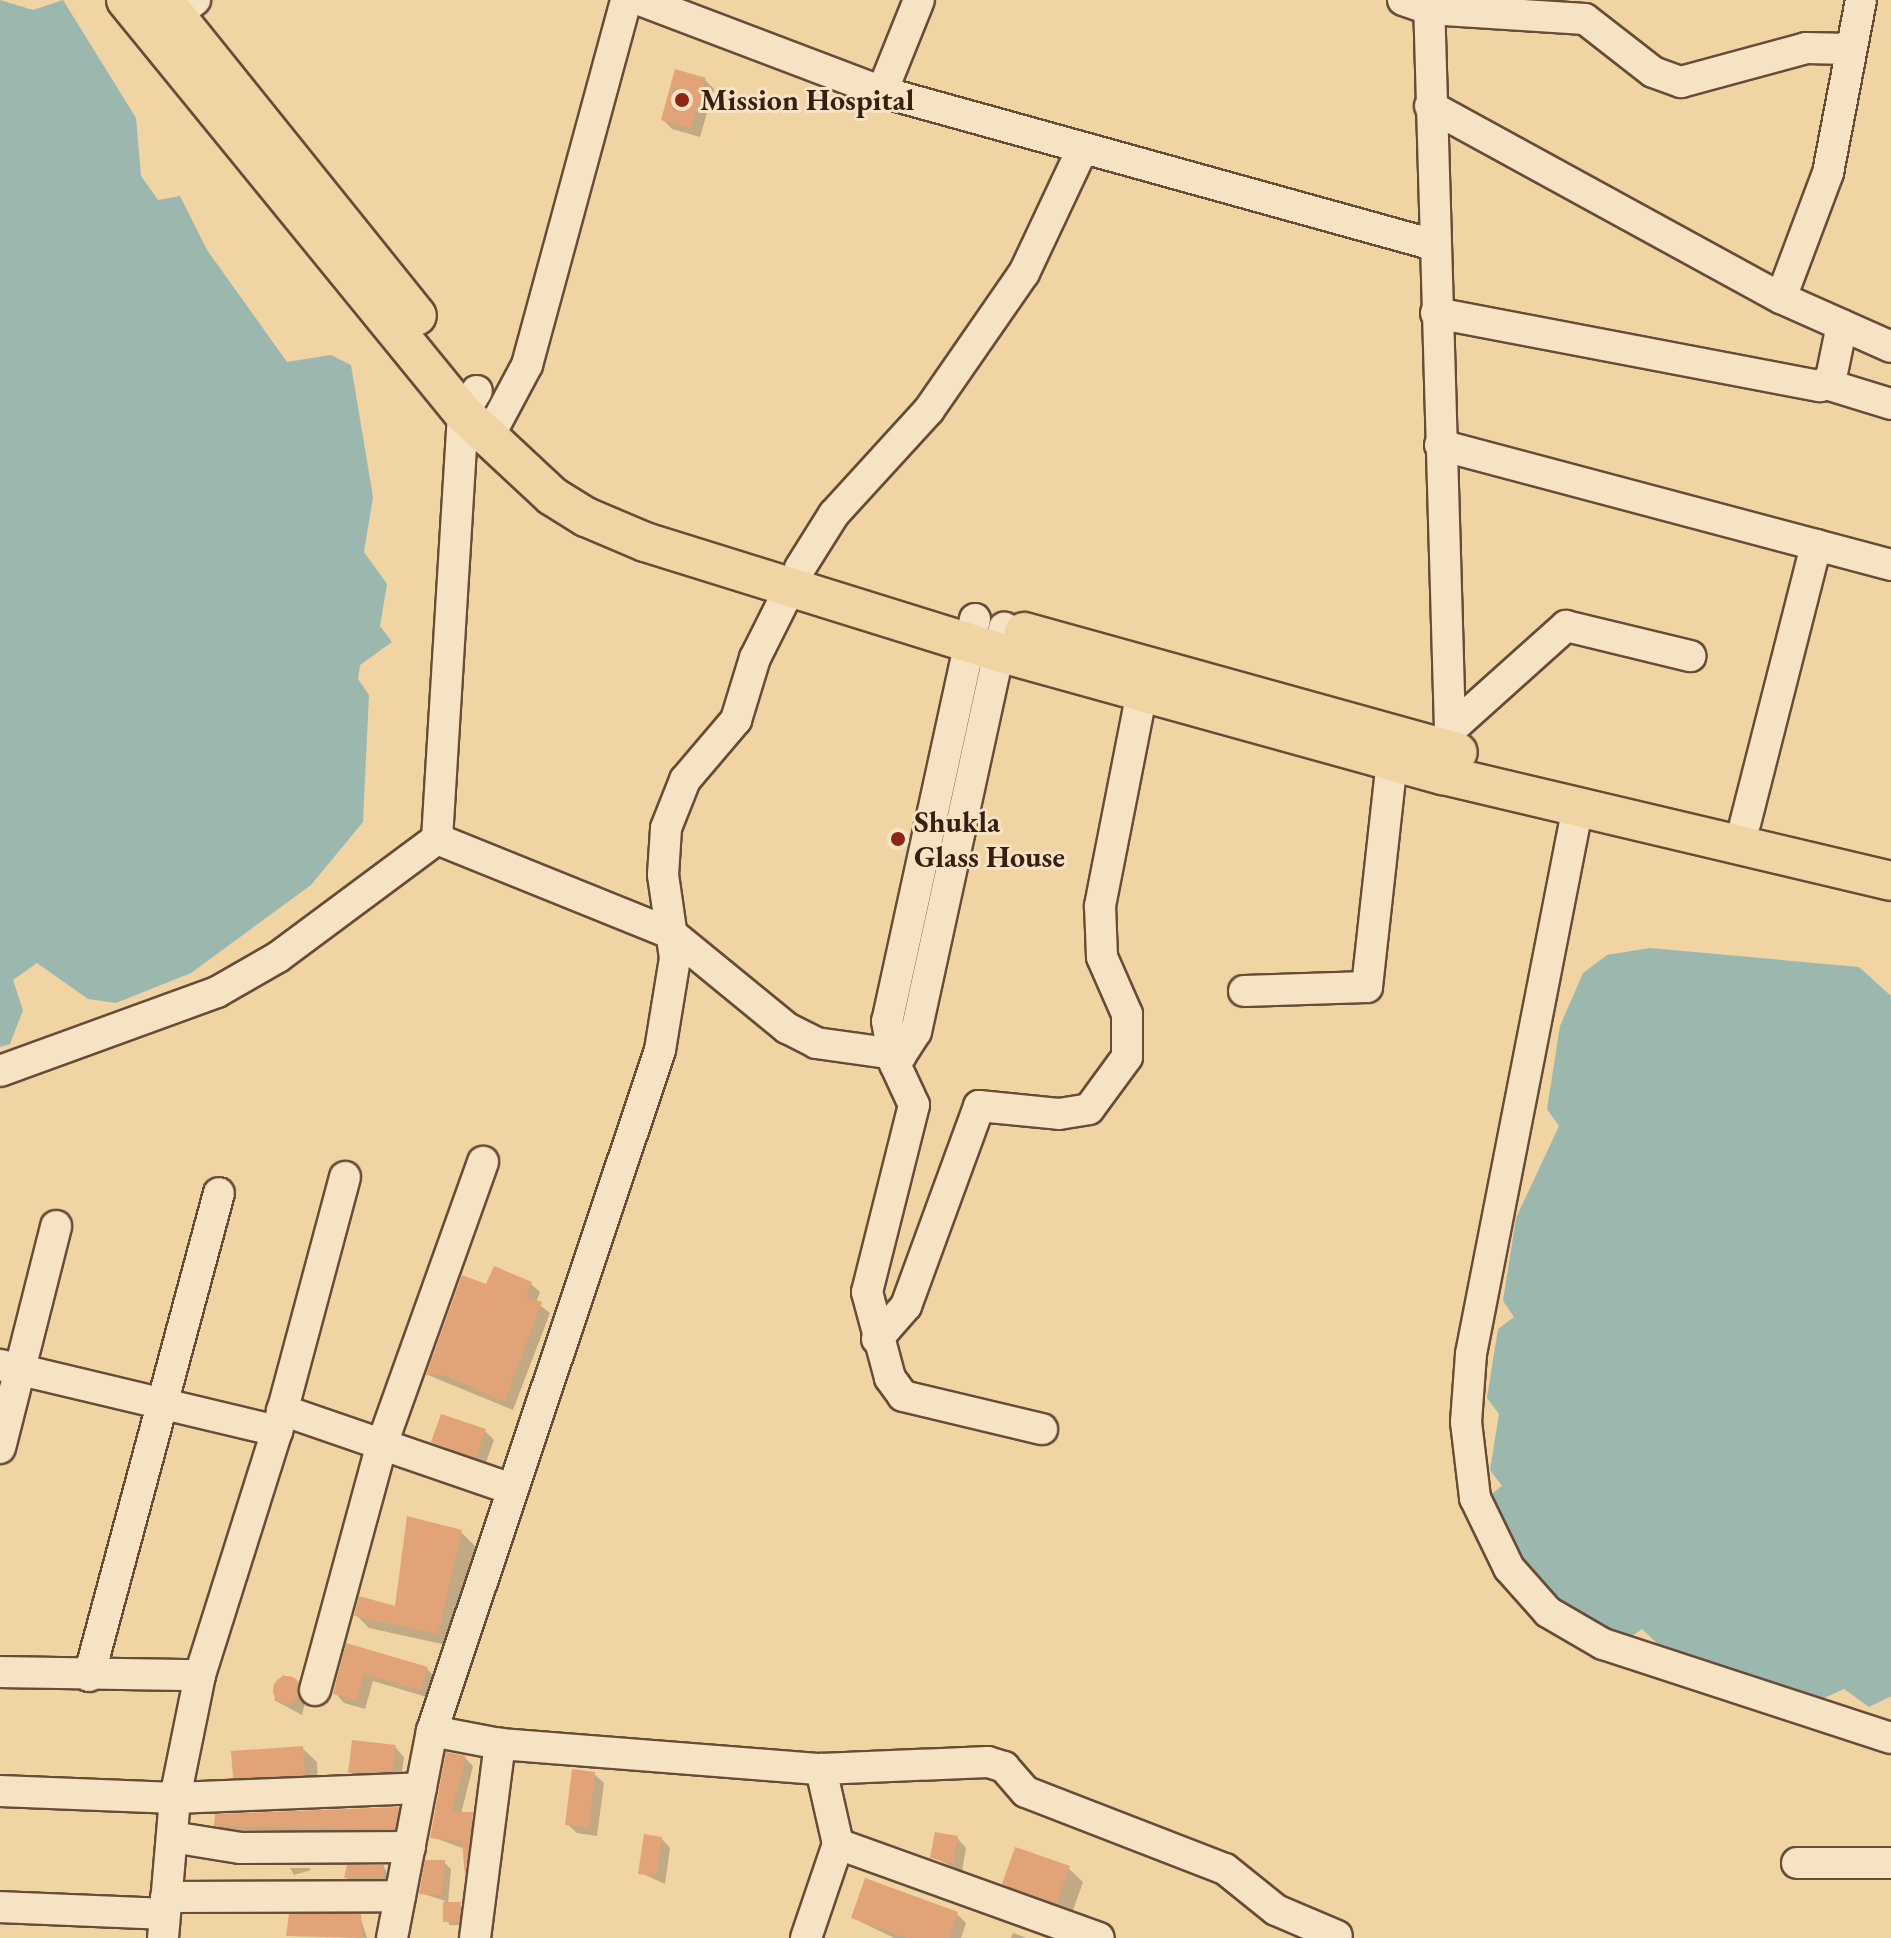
<!DOCTYPE html>
<style>
body{margin:0}
#map{position:relative;width:1891px;height:1938px;overflow:hidden;background:#f0d4a4;font-family:"EB Garamond",serif}
div>[style]{position:absolute}
.water>*{inset:0;background:#9bb7ae}
.shadow>*{inset:0;background:#0003}
.building>*{inset:0;background:#e3a378}
.round{border-radius:50%}
.roads{filter:drop-shadow(2px 0 #674c37) drop-shadow(-2px 0 #674c37) drop-shadow(0 2px #674c37) drop-shadow(0 -2px #674c37)}
.minor>*{height:30px;margin:-15px;padding:0 15px;transform-origin:15px;border-radius:15px;background:#f5e3c4}
.major>*{height:38px;margin:-19px;padding:0 19px;transform-origin:19px;border-radius:19px;background:#f0d4a4}
.dots>*{width:22px;height:22px;translate:-50% -50%;box-sizing:border-box;border:4px solid #f5e3c4;border-radius:50%}
span{translate:-50% -50%;white-space:nowrap;text-align:center;line-height:1.15;-webkit-text-stroke:6px #f5e3c4;paint-order:stroke}
.poi-label{font-size:30px;color:#391e13;font-weight:700}
.left{translate:0 -50%;text-align:left}
</style>
<div id="map">
<div class="water">
<div style="clip-path:polygon(0 0,33px 10px,63px 0,136px 118px,141px 176px,158px 200px,180px 196px,207px 250px,287px 362px,331px 355px,351px 365px,373px 497px,364px 552px,387px 584px,380px 626px,392px 642px,360px 665px,358px 679px,369px 695px,363px 822px,311px 885px,191px 973px,116px 1003px,88px 999px,37px 963px,13px 980px,23px 1010px,10px 1044px,0 1047px)"></div>
<div style="clip-path:polygon(1650px 948px,1859px 967px,1891px 996px,1891px 1696px,1869px 1707px,1844px 1689px,1798px 1710px,1678px 1663px,1642px 1629px,1626px 1640px,1534px 1597px,1486px 1498px,1502px 1486px,1490px 1470px,1499px 1414px,1487px 1398px,1498px 1329px,1514px 1317px,1503px 1301px,1516px 1218px,1559px 1126px,1547px 1109px,1560px 1026px,1583px 973px,1607px 955px)"></div>
</div>
<div class="shadow">
<div style="clip-path:polygon(705px 80px,714px 89px,700px 137px,672px 129px,663px 120px)"></div>
<div style="clip-path:polygon(531px 1284px,540px 1292px,536px 1302px,550px 1313px,513px 1410px,428px 1375px,487px 1287px)"></div>
<div style="clip-path:polygon(485px 1431px,494px 1440px,485px 1465px,433px 1442px)"></div>
<div style="clip-path:polygon(409px 1519px,461px 1532px,475px 1546px,451px 1646px,369px 1628px,356px 1615px,396px 1609px)"></div>
<div style="clip-path:polygon(348px 1645px,426px 1668px,436px 1678px,430px 1698px,373px 1681px,365px 1709px,344px 1703px,335px 1693px)"></div>
<div style="clip-path:polygon(283px 1675px,308px 1689px,302px 1715px,274px 1700px)"></div>
<div style="clip-path:polygon(395px 1747px,404px 1757px,401px 1780px,359px 1781px,350px 1772px)"></div>
<div style="clip-path:polygon(302px 1748px,317px 1762px,318px 1788px,249px 1791px,235px 1777px)"></div>
<div style="clip-path:polygon(465px 1758px,473px 1766px,461px 1814px,481px 1822px,473px 1884px,465px 1849px,432px 1837px)"></div>
<div style="clip-path:polygon(594px 1774px,604px 1783px,597px 1836px,577px 1833px,567px 1824px)"></div>
<div style="clip-path:polygon(398px 1809px,407px 1818px,403px 1837px,225px 1834px,216px 1825px)"></div>
<div style="clip-path:polygon(661px 1838px,670px 1848px,665px 1884px,641px 1873px)"></div>
<div style="clip-path:polygon(957px 1838px,966px 1848px,962px 1871px,932px 1857px)"></div>
<div style="clip-path:polygon(444px 1862px,451px 1869px,448px 1904px,465px 1908px,462px 1925px,449px 1925px,445px 1901px,421px 1893px)"></div>
<div style="clip-path:polygon(384px 1867px,393px 1886px,355px 1887px,346px 1878px)"></div>
<div style="clip-path:polygon(290px 1868px,309px 1868px,311px 1870px,294px 1875px)"></div>
<div style="clip-path:polygon(1068px 1868px,1083px 1882px,1071px 1916px,1019px 1898px,1005px 1884px)"></div>
<div style="clip-path:polygon(957px 1914px,966px 1923px,961px 1938px,894px 1938px,853px 1918px)"></div>
<div style="clip-path:polygon(360px 1916px,367px 1938px,289px 1934px)"></div>
<div style="clip-path:polygon(1013px 1933px,1027px 1938px,1011px 1938px)"></div>
</div>
<div class="building">
<div style="clip-path:polygon(675px 69px,706px 78px,691px 129px,661px 120px)"></div>
<div style="clip-path:polygon(494px 1266px,532px 1282px,526px 1297px,542px 1302px,504px 1402px,445px 1375px,426px 1375px,462px 1275px,486px 1284px)"></div>
<div style="clip-path:polygon(441px 1414px,486px 1429px,476px 1458px,431px 1442px)"></div>
<div style="clip-path:polygon(407px 1516px,462px 1530px,438px 1634px,354px 1616px,359px 1596px,395px 1606px)"></div>
<div style="clip-path:polygon(346px 1643px,428px 1667px,421px 1690px,364px 1674px,356px 1701px,333px 1694px)"></div>
<div class="round" style="left:273px;top:1676px;width:28px;height:28px"></div>
<div style="clip-path:polygon(352px 1740px,396px 1745px,392px 1771px,348px 1773px)"></div>
<div style="clip-path:polygon(303px 1746px,305px 1775px,233px 1778px,231px 1751px)"></div>
<div style="clip-path:polygon(446px 1752px,466px 1756px,451px 1812px,473px 1812px,465px 1878px,462px 1842px,430px 1838px)"></div>
<div style="clip-path:polygon(572px 1769px,595px 1772px,589px 1827px,565px 1825px)"></div>
<div style="clip-path:polygon(399px 1807px,395px 1829px,214px 1826px,215px 1814px)"></div>
<div style="clip-path:polygon(935px 1832px,958px 1836px,953px 1863px,930px 1858px)"></div>
<div style="clip-path:polygon(644px 1834px,662px 1837px,656px 1876px,638px 1874px)"></div>
<div style="clip-path:polygon(1015px 1847px,1070px 1866px,1056px 1904px,1002px 1884px)"></div>
<div style="clip-path:polygon(425px 1860px,445px 1860px,442px 1895px,419px 1894px)"></div>
<div style="clip-path:polygon(347px 1865px,384px 1865px,384px 1878px,344px 1878px)"></div>
<div style="clip-path:polygon(865px 1878px,958px 1912px,949px 1938px,907px 1938px,851px 1918px)"></div>
<div style="clip-path:polygon(443px 1902px,461px 1902px,459px 1922px,443px 1922px)"></div>
<div style="clip-path:polygon(289px 1914px,361px 1914px,362px 1938px,286px 1936px)"></div>
</div>
<div class="roads">
<div class="minor">
<div style="left:640px;top:0;width:259px;rotate:20.8deg"></div>
<div style="left:882px;top:92px;width:573px;rotate:15.49deg"></div>
<div style="left:1403px;top:0;width:28px;rotate:19deg"></div>
<div style="left:1429px;top:9px;width:156px;rotate:3.7deg"></div>
<div style="left:1585px;top:19px;width:86px;rotate:37.9deg"></div>
<div style="left:1653px;top:72px;width:30px;rotate:20deg"></div>
<div style="left:1681px;top:82px;width:130px;rotate:-15.2deg"></div>
<div style="left:1806px;top:48px;width:43px;rotate:1.3deg"></div>
<div style="left:1429px;top:0;width:730px;rotate:88.35deg"></div>
<div style="left:1450px;top:730px;width:39px;rotate:99deg"></div>
<div style="left:157px;top:29px;width:48px;rotate:-37.3deg"></div>
<div style="left:882px;top:92px;width:99px;rotate:-68.1deg"></div>
<div style="left:1430px;top:106px;width:400px;rotate:28.7deg"></div>
<div style="left:1781px;top:298px;width:120px;rotate:24deg"></div>
<div style="left:1781px;top:298px;width:134px;rotate:-69.4deg"></div>
<div style="left:1828px;top:173px;width:176px;rotate:-79.2deg"></div>
<div style="left:1436px;top:313px;width:391px;rotate:10.8deg"></div>
<div style="left:1820px;top:386px;width:14px;rotate:-36deg"></div>
<div style="left:1831px;top:378px;width:54px;rotate:-78.3deg"></div>
<div style="left:1826px;top:384px;width:68px;rotate:17.1deg"></div>
<div style="left:487px;top:440px;width:85px;rotate:-61.9deg"></div>
<div style="left:527px;top:365px;width:378px;rotate:-74.8deg"></div>
<div style="left:1440px;top:445px;width:467px;rotate:14.9deg"></div>
<div style="left:800px;top:568px;width:64px;rotate:-57.8deg"></div>
<div style="left:834px;top:514px;width:141px;rotate:-47.6deg"></div>
<div style="left:929px;top:410px;width:167px;rotate:-55.3deg"></div>
<div style="left:1024px;top:273px;width:134px;rotate:-64.8deg"></div>
<div style="left:975px;top:619px;width:412px;rotate:102.3deg"></div>
<div style="left:887px;top:1021px;width:44px;rotate:79.5deg"></div>
<div style="left:895px;top:1064px;width:45px;rotate:65.1deg"></div>
<div style="left:914px;top:1105px;width:193px;rotate:104.1deg"></div>
<div style="left:867px;top:1292px;width:89px;rotate:75deg"></div>
<div style="left:890px;top:1378px;width:22px;rotate:54deg"></div>
<div style="left:903px;top:1396px;width:143px;rotate:13.4deg"></div>
<div style="left:1450px;top:730px;width:156px;rotate:-41.9deg"></div>
<div style="left:1566px;top:626px;width:128px;rotate:13.6deg"></div>
<div style="left:1578px;top:806px;width:558px;rotate:101.05deg"></div>
<div style="left:1471px;top:1354px;width:68px;rotate:94.2deg"></div>
<div style="left:1466px;top:1422px;width:77px;rotate:83.2deg"></div>
<div style="left:1475px;top:1498px;width:78px;rotate:64.1deg"></div>
<div style="left:1509px;top:1568px;width:59px;rotate:48.4deg"></div>
<div style="left:1548px;top:1612px;width:64px;rotate:30.2deg"></div>
<div style="left:1603px;top:1644px;width:303px;rotate:18.1deg"></div>
<div style="left:1745px;top:824px;width:288px;rotate:-75.7deg"></div>
<div style="left:437px;top:839px;width:253px;rotate:22deg"></div>
<div style="left:672px;top:934px;width:149px;rotate:39.3deg"></div>
<div style="left:787px;top:1028px;width:33px;rotate:27deg"></div>
<div style="left:816px;top:1043px;width:86px;rotate:8deg"></div>
<div style="left:1244px;top:991px;width:123px;rotate:-1.9deg"></div>
<div style="left:1367px;top:987px;width:227px;rotate:-83.7deg"></div>
<div style="left:895px;top:1064px;width:38px;rotate:-57deg"></div>
<div style="left:916px;top:1032px;width:414px;rotate:-77.7deg"></div>
<div style="left:0;top:1071px;width:231px;rotate:-20deg"></div>
<div style="left:217px;top:992px;width:70px;rotate:-29.8deg"></div>
<div style="left:278px;top:957px;width:198px;rotate:-36.6deg"></div>
<div style="left:437px;top:839px;width:427px;rotate:-86.5deg"></div>
<div style="left:463px;top:413px;width:26px;rotate:-58deg"></div>
<div style="left:877px;top:1339px;width:44px;rotate:-48.7deg"></div>
<div style="left:906px;top:1306px;width:213px;rotate:-69.9deg"></div>
<div style="left:979px;top:1106px;width:80px;rotate:5.7deg"></div>
<div style="left:1059px;top:1114px;width:30px;rotate:-9deg"></div>
<div style="left:1089px;top:1109px;width:64px;rotate:-53.8deg"></div>
<div style="left:1127px;top:1057px;width:43px;rotate:-90deg"></div>
<div style="left:1127px;top:1014px;width:62px;rotate:-113.7deg"></div>
<div style="left:1102px;top:957px;width:51px;rotate:-92.2deg"></div>
<div style="left:1100px;top:906px;width:238px;rotate:-78.9deg"></div>
<div style="left:0;top:1365px;width:285px;rotate:13.4deg"></div>
<div style="left:282px;top:1410px;width:243px;rotate:19deg"></div>
<div style="left:0;top:1448px;width:229px;rotate:-75.8deg"></div>
<div style="left:0;top:1672px;width:200px;rotate:0.9deg"></div>
<div style="left:89px;top:1676px;width:500px;rotate:-74.94deg"></div>
<div style="left:315px;top:1690px;width:252px;rotate:-74.8deg"></div>
<div style="left:381px;top:1447px;width:303px;rotate:-70.3deg"></div>
<div style="left:432px;top:1731px;width:69px;rotate:10.8deg"></div>
<div style="left:500px;top:1744px;width:322px;rotate:4.5deg"></div>
<div style="left:821px;top:1769px;width:167px;rotate:-2.4deg"></div>
<div style="left:988px;top:1762px;width:17px;rotate:17deg"></div>
<div style="left:1004px;top:1767px;width:33px;rotate:49deg"></div>
<div style="left:1026px;top:1792px;width:213px;rotate:21.2deg"></div>
<div style="left:1225px;top:1869px;width:65px;rotate:38.8deg"></div>
<div style="left:1276px;top:1910px;width:66px;rotate:23.1deg"></div>
<div style="left:0;top:1791px;width:175px;rotate:2.3deg"></div>
<div style="left:175px;top:1798px;width:246px;rotate:-2.3deg"></div>
<div style="left:172px;top:1837px;width:70px;rotate:9.1deg"></div>
<div style="left:241px;top:1848px;width:169px;rotate:-0.3deg"></div>
<div style="left:838px;top:1844px;width:277px;rotate:19.8deg"></div>
<div style="left:1797px;top:1863px;width:94px"></div>
<div style="left:166px;top:1897px;width:234px;rotate:-0.2deg"></div>
<div style="left:0;top:1907px;width:164px;rotate:2.4deg"></div>
<div style="left:163px;top:1938px;width:141px;rotate:-85.1deg"></div>
<div style="left:175px;top:1798px;width:126px;rotate:-78.5deg"></div>
<div style="left:200px;top:1675px;width:256px;rotate:-72.5deg"></div>
<div style="left:277px;top:1431px;width:263px;rotate:-75deg"></div>
<div style="left:392px;top:1938px;width:211px;rotate:-79.1deg"></div>
<div style="left:432px;top:1731px;width:718px;rotate:-71.49deg"></div>
<div style="left:660px;top:1050px;width:93px;rotate:-80.7deg"></div>
<div style="left:675px;top:958px;width:84px;rotate:-98.2deg"></div>
<div style="left:663px;top:875px;width:47px;rotate:-86.3deg"></div>
<div style="left:666px;top:828px;width:52px;rotate:-68.4deg"></div>
<div style="left:685px;top:780px;width:79px;rotate:-49.6deg"></div>
<div style="left:736px;top:720px;width:65px;rotate:-73deg"></div>
<div style="left:755px;top:658px;width:78px;rotate:-63.4deg"></div>
<div style="left:475px;top:1938px;width:196px;rotate:-82.7deg"></div>
<div style="left:806px;top:1938px;width:99px;rotate:-71.2deg"></div>
<div style="left:838px;top:1844px;width:77px;rotate:-102.8deg"></div>
</div>
<div class="major">
<div style="left:126px;top:0;width:533px;rotate:50.79deg"></div>
<div style="left:463px;top:413px;width:122px;rotate:43deg"></div>
<div style="left:552px;top:496px;width:40px;rotate:32deg"></div>
<div style="left:586px;top:517px;width:64px;rotate:23deg"></div>
<div style="left:645px;top:542px;width:370px;rotate:17.3deg"></div>
<div style="left:998px;top:652px;width:462px;rotate:15.5deg"></div>
<div style="left:1443px;top:775px;width:460px;rotate:13.3deg"></div>
<div style="left:163px;top:0;width:405px;rotate:51.2deg"></div>
<div style="left:1024px;top:632px;width:450px;rotate:15.5deg"></div>
</div>
</div>
<div class="dots">
<div style="left:682px;top:100px;background:#8f2418"></div>
<div style="left:898px;top:839px;background:#8f2418"></div>
</div>
<div class="poi-label">
<span class="left" style="left:700px;top:100px">Mission Hospital</span>
<span class="left" style="left:914px;top:839px">Shukla<br>Glass House</span>
</div>
</div>
